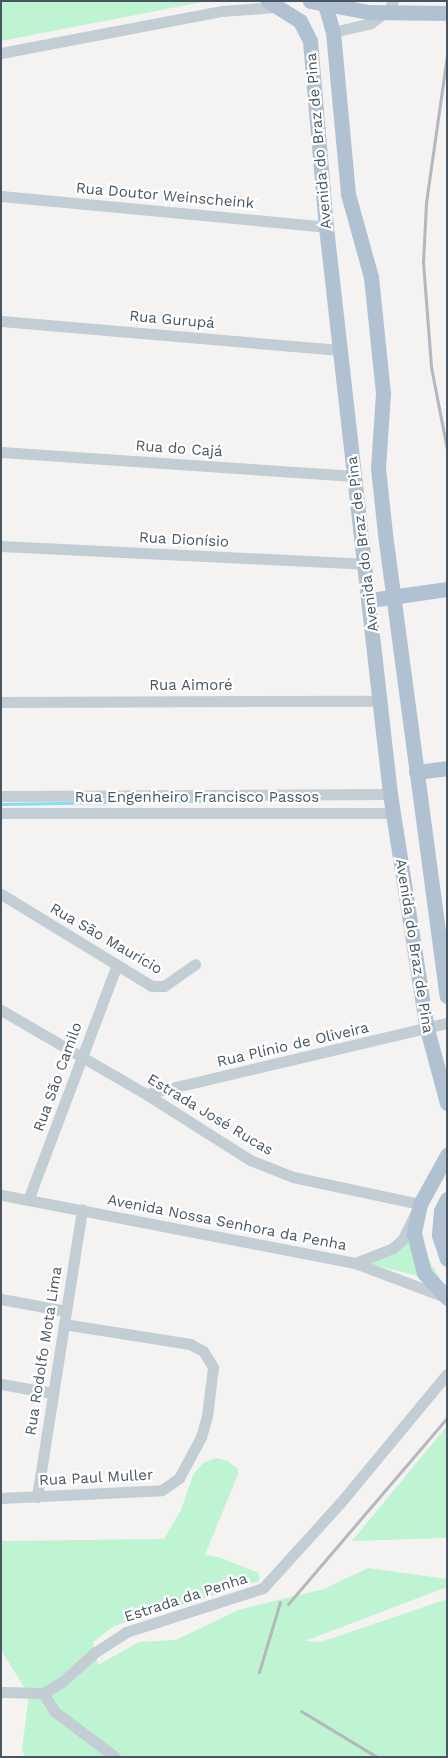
<!DOCTYPE html>
<meta charset="utf-8">
<style>
body{margin:0}
#map{position:relative;width:448px;height:1758px;overflow:hidden;background:#f5f2f2;font-family:"Work Sans",sans-serif}
div>[style]{position:absolute}
.green>*{inset:0;background:#bff4d3}
.stream>*{height:3px;margin:-1.5px;padding:0 1.5px;transform-origin:1.5px;border-radius:1.5px;background:#89ddf3}
.minor>*{height:11px;margin:-5.5px;padding:0 5.5px;transform-origin:5.5px;border-radius:5.5px;background:#c2cdd4}
.major>*{height:15px;margin:-7.5px;padding:0 7.5px;transform-origin:7.5px;border-radius:7.5px;background:#b0c2d2}
.rail>*{height:3px;margin:-1.5px;padding:0 1.5px;transform-origin:1.5px;border-radius:1.5px;background:#b4b7bd}
.major-bridge>*{height:15px;margin:-7.5px;padding:0 7.5px;transform-origin:7.5px;border-radius:7.5px;background:#b0c2d2}
span{translate:-50% -50%;white-space:nowrap;text-align:center;line-height:1.15;-webkit-text-stroke:4.5px #fff;paint-order:stroke}
.street-label{font-size:15px;color:#485662}
.frame{position:absolute;inset:0;border:2px solid #485662;pointer-events:none}
</style>
<div id="map">
<div class="green">
<div style="clip-path:polygon(1px 1px,208px 1px,1px 41px)"></div>
<div style="clip-path:polygon(420px 1232px,423px 1250px,447px 1290px,415px 1275px,365px 1263px)"></div>
<div style="clip-path:polygon(447px 1426px,447px 1538px,352px 1541px)"></div>
<div style="clip-path:polygon(216px 1458px,228px 1461px,238px 1469px,238px 1474px,205px 1555px,218px 1557px,259px 1573px,259px 1581px,114px 1626px,93px 1642px,98px 1665px,139px 1642px,176px 1640px,238px 1610px,324px 1589px,368px 1568px,447px 1579px,447px 1587px,305px 1641px,321px 1642px,447px 1599px,447px 1757px,25px 1757px,22px 1750px,29px 1695px,1px 1650px,1px 1541px,164px 1539px,181px 1510px,193px 1475px,203px 1463px)"></div>
</div>
<div class="stream">
<div style="left:1px;top:804px;width:221px;rotate:-1deg"></div>
</div>
<div class="minor">
<div style="left:333px;top:32px;width:39px;rotate:-13deg"></div>
<div style="left:371px;top:23px;width:23px;rotate:-38deg"></div>
<div style="left:389px;top:9px;width:9px;rotate:-63deg"></div>
<div style="left:1px;top:53px;width:225px;rotate:-10.8deg"></div>
<div style="left:222px;top:11px;width:53px;rotate:-4.3deg"></div>
<div style="left:1px;top:196px;width:326px;rotate:5.4deg"></div>
<div style="left:1px;top:321px;width:340px;rotate:4.9deg"></div>
<div style="left:1px;top:452px;width:354px;rotate:3.9deg"></div>
<div style="left:1px;top:546px;width:364px;rotate:2.8deg"></div>
<div style="left:1px;top:702px;width:379px;rotate:-0.2deg"></div>
<div style="left:1px;top:796px;width:389px;rotate:-0.3deg"></div>
<div style="left:1px;top:813px;width:392px"></div>
<div style="left:1px;top:894px;width:177px;rotate:31.4deg"></div>
<div style="left:152px;top:986px;width:12px"></div>
<div style="left:164px;top:986px;width:38px;rotate:-35deg"></div>
<div style="left:1px;top:1010px;width:168px;rotate:30.1deg"></div>
<div style="left:146px;top:1094px;width:123px;rotate:32.4deg"></div>
<div style="left:250px;top:1160px;width:46px;rotate:21.6deg"></div>
<div style="left:293px;top:1177px;width:130px;rotate:12deg"></div>
<div style="left:420px;top:1204px;width:39px;rotate:116deg"></div>
<div style="left:403px;top:1239px;width:13px;rotate:138deg"></div>
<div style="left:393px;top:1248px;width:41px;rotate:158.5deg"></div>
<div style="left:355px;top:1263px;width:360px;rotate:-169.1deg"></div>
<div style="left:146px;top:1094px;width:309px;rotate:-13.3deg"></div>
<div style="left:28px;top:1200px;width:251px;rotate:-69.3deg"></div>
<div style="left:355px;top:1263px;width:96px;rotate:20.7deg"></div>
<div style="left:1px;top:1299px;width:66px;rotate:10.5deg"></div>
<div style="left:1px;top:1384px;width:52px;rotate:10deg"></div>
<div style="left:37px;top:1497px;width:291px;rotate:-81.1deg"></div>
<div style="left:1px;top:1498px;width:161px;rotate:-2.8deg"></div>
<div style="left:162px;top:1490px;width:21px;rotate:-35deg"></div>
<div style="left:179px;top:1478px;width:47px;rotate:-61.8deg"></div>
<div style="left:201px;top:1437px;width:22px;rotate:-74deg"></div>
<div style="left:207px;top:1416px;width:49px;rotate:-83deg"></div>
<div style="left:213px;top:1367px;width:19px;rotate:-122deg"></div>
<div style="left:203px;top:1351px;width:15px;rotate:-152deg"></div>
<div style="left:190px;top:1344px;width:128px;rotate:-171deg"></div>
<div style="left:1px;top:1692px;width:42px;rotate:1.4deg"></div>
<div style="left:115px;top:1757px;width:75px;rotate:-143.1deg"></div>
<div style="left:55px;top:1712px;width:22px;rotate:-122deg"></div>
<div style="left:43px;top:1693px;width:22px;rotate:-30deg"></div>
<div style="left:62px;top:1682px;width:43px;rotate:-42.2deg"></div>
<div style="left:94px;top:1653px;width:38px;rotate:-33deg"></div>
<div style="left:126px;top:1632px;width:144px;rotate:-17.8deg"></div>
<div style="left:263px;top:1588px;width:116px;rotate:-47.8deg"></div>
<div style="left:341px;top:1502px;width:166px;rotate:-50.4deg"></div>
</div>
<div class="major">
<div style="left:268px;top:1px;width:38px;rotate:32deg"></div>
<div style="left:300px;top:21px;width:22px;rotate:63deg"></div>
<div style="left:310px;top:41px;width:187px;rotate:85.1deg"></div>
<div style="left:326px;top:227px;width:571px;rotate:83.56deg"></div>
<div style="left:390px;top:794px;width:238px;rotate:81.1deg"></div>
<div style="left:427px;top:1029px;width:77px;rotate:74.9deg"></div>
<div style="left:324px;top:1px;width:32px;rotate:74deg"></div>
<div style="left:333px;top:32px;width:163px;rotate:84.7deg"></div>
<div style="left:348px;top:194px;width:86px;rotate:74.5deg"></div>
<div style="left:371px;top:277px;width:117px;rotate:84.1deg"></div>
<div style="left:383px;top:393px;width:75px;rotate:93.8deg"></div>
<div style="left:378px;top:468px;width:66px;rotate:83.9deg"></div>
<div style="left:385px;top:534px;width:466px;rotate:82.4deg"></div>
<div style="left:370px;top:600px;width:78px;rotate:-8.1deg"></div>
<div style="left:416px;top:772px;width:31px;rotate:-7deg"></div>
<div style="left:447px;top:1155px;width:56px;rotate:118.9deg"></div>
<div style="left:420px;top:1204px;width:30px;rotate:102deg"></div>
<div style="left:414px;top:1233px;width:41px;rotate:76deg"></div>
<div style="left:424px;top:1273px;width:34px;rotate:47deg"></div>
<div style="left:447px;top:1199px;width:13px;rotate:117deg"></div>
<div style="left:441px;top:1211px;width:24px;rotate:95deg"></div>
<div style="left:439px;top:1235px;width:25px;rotate:72deg"></div>
</div>
<div class="rail">
<div style="left:447px;top:55px;width:149px;rotate:98.1deg"></div>
<div style="left:426px;top:203px;width:59px;rotate:92.9deg"></div>
<div style="left:423px;top:262px;width:105px;rotate:85.6deg"></div>
<div style="left:431px;top:367px;width:84px;rotate:79deg"></div>
<div style="left:288px;top:1604px;width:245px;rotate:-49.5deg"></div>
<div style="left:259px;top:1672px;width:73px;rotate:-73.3deg"></div>
<div style="left:301px;top:1711px;width:89px;rotate:31.2deg"></div>
</div>
<div class="major-bridge">
<div style="left:310px;top:1px;width:59px;rotate:10.7deg"></div>
<div style="left:368px;top:12px;width:79px;rotate:0.7deg"></div>
</div>
<div class="street-label">
<span style="left:319px;top:141px;rotate:-95deg">Avenida do Braz de Pina</span>
<span style="left:165px;top:196px;rotate:5deg">Rua Doutor Weinscheink</span>
<span style="left:172px;top:320px;rotate:5deg">Rua Gurupá</span>
<span style="left:179px;top:449px;rotate:4deg">Rua do Cajá</span>
<span style="left:184px;top:540px;rotate:3deg">Rua Dionísio</span>
<span style="left:363px;top:544px;rotate:-97deg">Avenida do Braz de Pina</span>
<span style="left:191px;top:686px">Rua Aimoré</span>
<span style="left:197px;top:798px">Rua Engenheiro Francisco Passos</span>
<span style="left:106px;top:939px;rotate:30deg">Rua São Maurício</span>
<span style="left:414px;top:946px;rotate:81deg">Avenida do Braz de Pina</span>
<span style="left:293px;top:1045px;rotate:-13deg">Rua Plínio de Oliveira</span>
<span style="left:58px;top:1077px;rotate:-70deg">Rua São Camilo</span>
<span style="left:210px;top:1115px;rotate:31deg">Estrada José Rucas</span>
<span style="left:227px;top:1223px;rotate:11deg">Avenida Nossa Senhora da Penha</span>
<span style="left:44px;top:1351px;rotate:-81deg">Rua Rodolfo Mota Lima</span>
<span style="left:96px;top:1478px;rotate:-3deg">Rua Paul Muller</span>
<span style="left:186px;top:1598px;rotate:-18deg">Estrada da Penha</span>
</div>
<div class="frame"></div>
</div>
